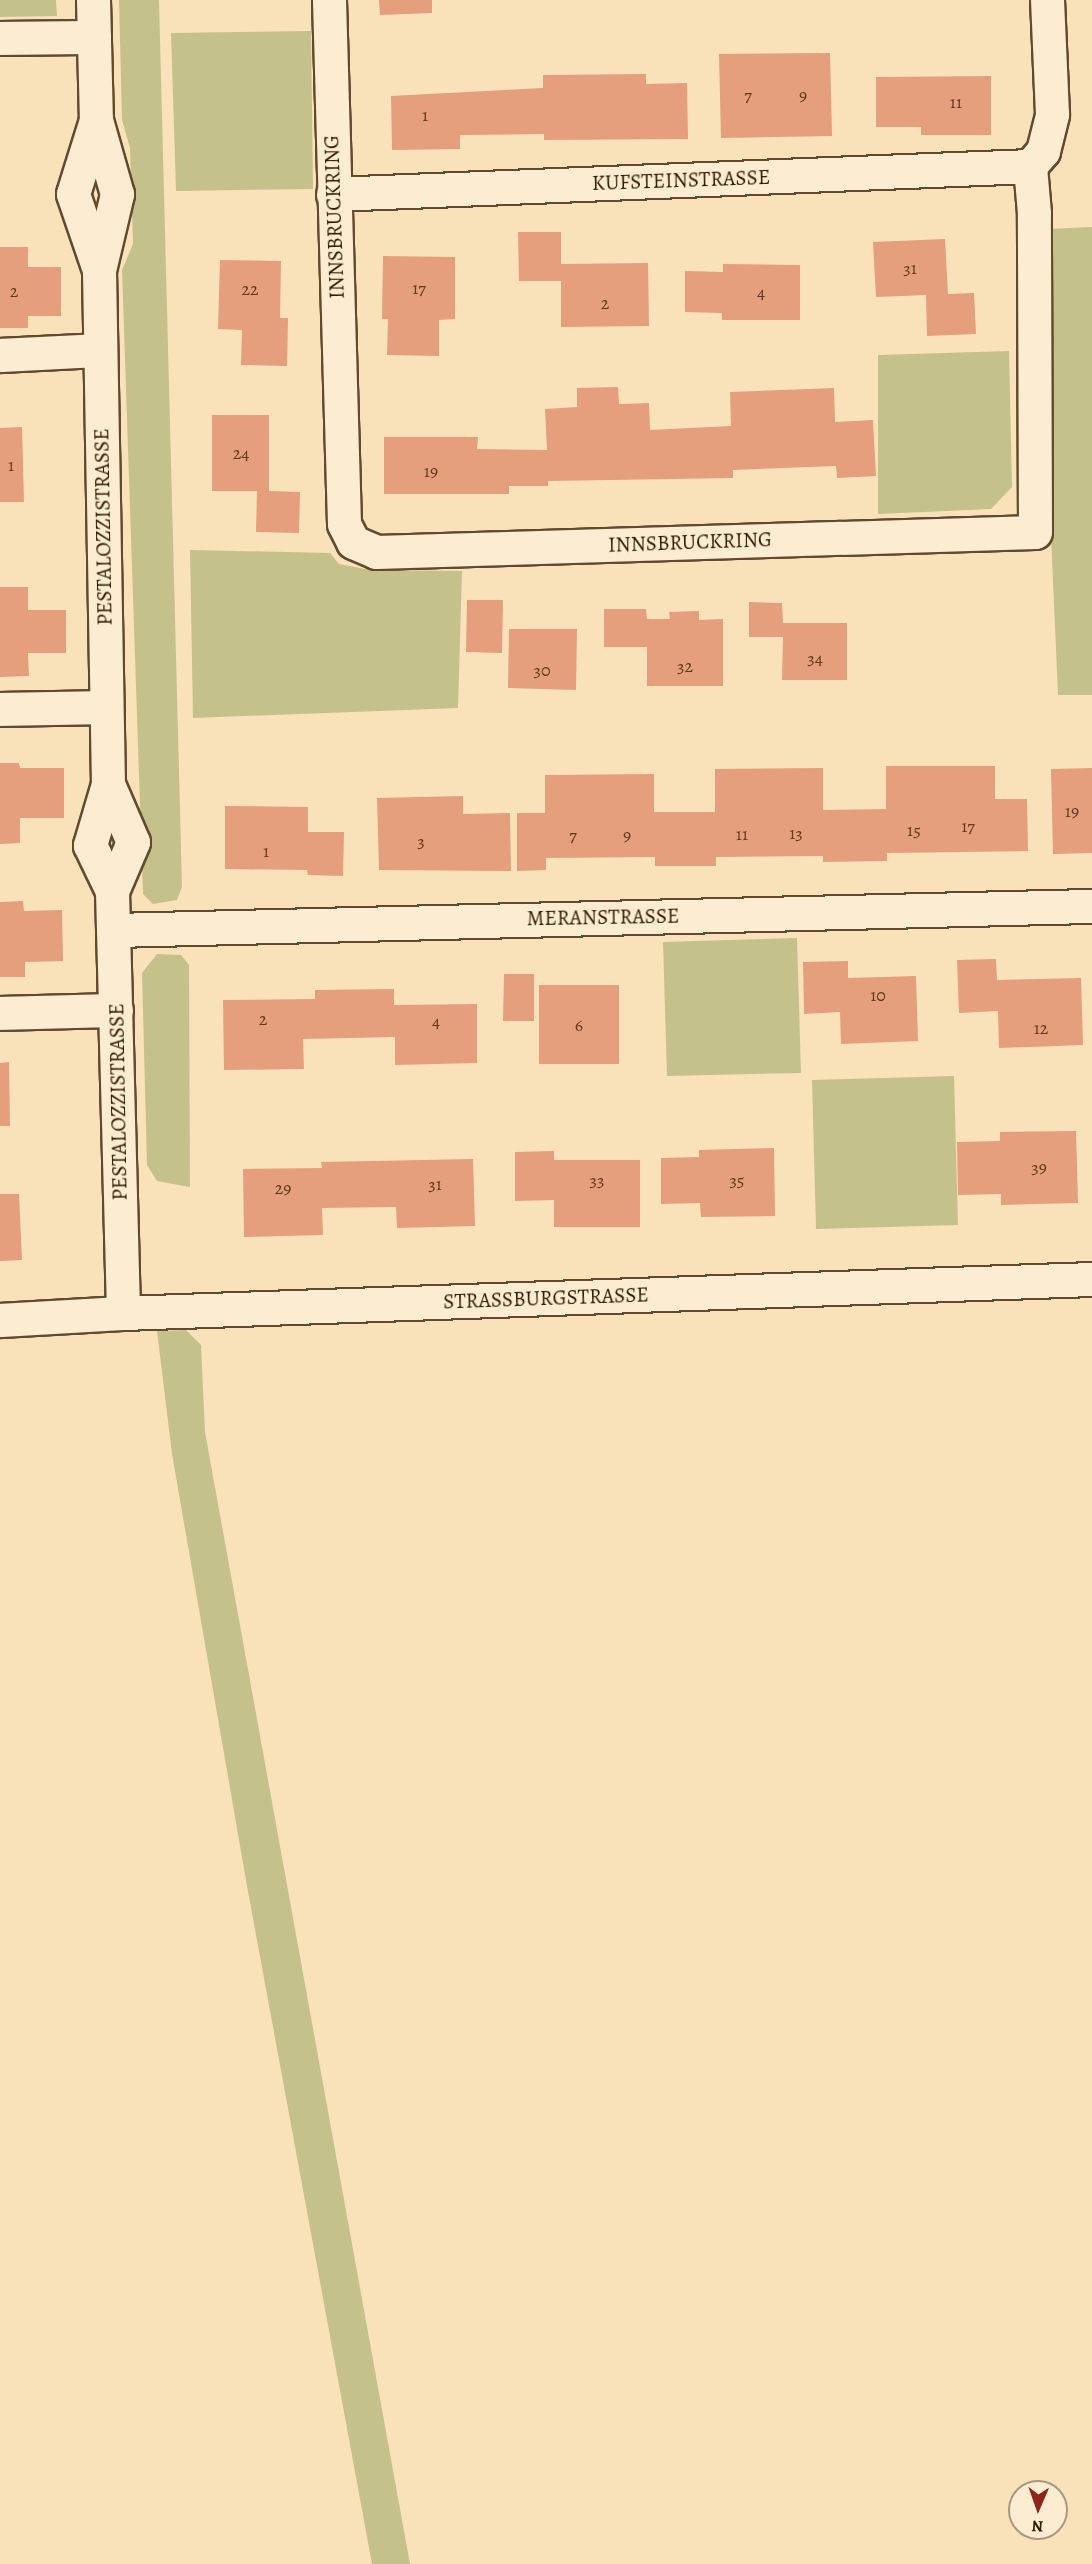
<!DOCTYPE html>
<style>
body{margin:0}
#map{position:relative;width:1092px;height:2564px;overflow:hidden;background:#f9e2ba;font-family:Alegreya,serif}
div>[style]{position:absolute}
.green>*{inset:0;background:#c5c18b}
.building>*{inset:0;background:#e59f7d}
.roads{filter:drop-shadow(2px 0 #634a2e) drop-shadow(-2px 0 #634a2e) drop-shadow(0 2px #634a2e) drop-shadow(0 -2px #634a2e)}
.minor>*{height:33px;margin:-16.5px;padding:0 16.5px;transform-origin:16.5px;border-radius:16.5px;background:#fbecd2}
span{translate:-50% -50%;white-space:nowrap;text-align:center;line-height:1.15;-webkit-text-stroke:4.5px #fbecd2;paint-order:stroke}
.number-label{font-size:18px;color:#5e3a1f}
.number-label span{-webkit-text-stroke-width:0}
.street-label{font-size:21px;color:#311800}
.north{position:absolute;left:1008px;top:2480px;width:60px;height:60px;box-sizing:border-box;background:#fbecd2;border:2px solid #aa977e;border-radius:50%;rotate:182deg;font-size:16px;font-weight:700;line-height:24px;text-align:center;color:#311800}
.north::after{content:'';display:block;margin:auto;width:21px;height:27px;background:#8f2418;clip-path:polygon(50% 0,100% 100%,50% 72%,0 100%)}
</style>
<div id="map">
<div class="green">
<div style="clip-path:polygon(0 0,56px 0,57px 16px,0 17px)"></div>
<div style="clip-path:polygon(119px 0,159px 0,182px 887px,177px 900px,153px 904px,143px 894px,122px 270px,133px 244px,130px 148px,122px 120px)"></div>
<div style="clip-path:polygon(311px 31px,313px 189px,176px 191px,171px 33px)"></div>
<div style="clip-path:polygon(1092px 227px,1092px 695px,1058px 695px,1051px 536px,1048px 229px)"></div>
<div style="clip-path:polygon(1009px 351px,1012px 487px,991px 509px,878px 514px,878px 355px)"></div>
<div style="clip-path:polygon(190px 550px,330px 553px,339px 564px,371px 570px,462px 571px,458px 708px,193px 718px)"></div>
<div style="clip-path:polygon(797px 938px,801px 1073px,667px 1076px,663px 942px)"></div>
<div style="clip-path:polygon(157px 954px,181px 955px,189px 965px,190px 1187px,157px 1181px,147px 1165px,142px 973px)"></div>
<div style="clip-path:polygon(954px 1076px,958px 1225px,816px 1229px,812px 1080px)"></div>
<div style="clip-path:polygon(186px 1330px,201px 1345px,205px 1432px,410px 2564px,372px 2564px,247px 1886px,172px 1454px,157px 1331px)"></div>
</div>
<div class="building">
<div style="clip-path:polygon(379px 0,432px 0,432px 13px,380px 15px)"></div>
<div style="clip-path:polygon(830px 53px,832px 136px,721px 138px,719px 54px)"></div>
<div style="clip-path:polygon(646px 74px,646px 84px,687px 83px,688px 139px,544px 140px,544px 134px,460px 135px,460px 149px,392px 150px,391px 96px,543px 88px,543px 75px)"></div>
<div style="clip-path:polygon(991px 76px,991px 135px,921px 135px,921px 127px,876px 127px,876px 77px)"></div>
<div style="clip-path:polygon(518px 232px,561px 232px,561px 264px,648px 263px,649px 326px,561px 327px,561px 281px,519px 281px)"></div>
<div style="clip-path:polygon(945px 239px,948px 294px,974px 293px,976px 334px,927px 336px,926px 295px,876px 297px,873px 242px)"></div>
<div style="clip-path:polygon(0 247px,28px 247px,28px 267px,61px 267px,61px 316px,28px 316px,28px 328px,0 328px)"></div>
<div style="clip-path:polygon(383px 256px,455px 257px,455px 319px,439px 320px,439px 356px,387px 355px,388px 319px,382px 319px)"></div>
<div style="clip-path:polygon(220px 260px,281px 261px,280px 318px,288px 318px,287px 366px,241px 365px,242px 330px,218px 329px)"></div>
<div style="clip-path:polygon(723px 264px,800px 265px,800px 320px,722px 320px,722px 313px,685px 312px,685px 271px,723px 272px)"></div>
<div style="clip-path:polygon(618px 387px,619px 404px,649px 403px,650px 430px,731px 426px,730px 392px,834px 388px,835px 422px,873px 420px,876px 476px,837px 478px,836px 466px,733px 470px,733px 478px,548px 481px,548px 486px,509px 486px,509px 494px,384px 494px,384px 437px,478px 437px,477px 449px,547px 450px,545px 409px,577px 407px,577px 388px)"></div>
<div style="clip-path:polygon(212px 415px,269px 415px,269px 491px,300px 492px,299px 533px,256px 532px,257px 491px,212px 491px)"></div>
<div style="clip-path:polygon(22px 427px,24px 502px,0 502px,0 428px)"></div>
<div style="clip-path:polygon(0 587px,28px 587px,28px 610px,66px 610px,66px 653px,28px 653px,29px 676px,0 677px)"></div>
<div style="clip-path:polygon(467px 600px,503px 600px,502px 653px,466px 652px)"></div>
<div style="clip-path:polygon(749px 602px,782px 603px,783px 623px,847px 623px,847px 680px,782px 680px,783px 637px,749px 637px)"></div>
<div style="clip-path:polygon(604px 609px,646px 609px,647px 619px,670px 619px,669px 612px,699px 611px,699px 620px,723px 619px,723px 686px,647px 686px,647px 647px,604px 647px)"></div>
<div style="clip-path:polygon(509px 629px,577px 629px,576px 690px,508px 688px)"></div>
<div style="clip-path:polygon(0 763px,19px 763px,20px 768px,64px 768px,64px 818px,20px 818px,20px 843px,0 844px)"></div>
<div style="clip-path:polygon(886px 766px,995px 766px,995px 799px,1027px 799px,1028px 851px,887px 853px,887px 861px,823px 862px,823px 856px,716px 857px,716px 866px,655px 866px,655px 857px,546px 858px,546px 870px,517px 871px,517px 813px,545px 813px,545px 775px,654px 774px,654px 812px,715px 812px,715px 769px,823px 768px,823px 810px,886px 809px)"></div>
<div style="clip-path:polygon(1092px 768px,1092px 853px,1053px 854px,1051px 769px)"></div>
<div style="clip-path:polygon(463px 796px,463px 814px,510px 813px,511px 871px,379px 870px,377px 798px)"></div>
<div style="clip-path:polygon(225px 806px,308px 807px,308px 832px,344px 832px,343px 876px,308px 875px,307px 870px,225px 869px)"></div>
<div style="clip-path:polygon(23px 901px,24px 911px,62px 910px,63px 961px,25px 962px,25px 977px,0 977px,0 902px)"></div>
<div style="clip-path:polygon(996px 959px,997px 980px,1081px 978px,1083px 1045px,999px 1048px,998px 1011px,959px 1013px,957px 960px)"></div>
<div style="clip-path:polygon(848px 961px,848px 978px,916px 976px,918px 1041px,841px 1044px,840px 1012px,804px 1014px,803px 962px)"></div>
<div style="clip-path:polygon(504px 974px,534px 974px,534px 1021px,503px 1021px)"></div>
<div style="clip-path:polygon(539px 985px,619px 985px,619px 1064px,539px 1064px)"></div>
<div style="clip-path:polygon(394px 989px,394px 1005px,477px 1004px,477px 1063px,395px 1065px,395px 1037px,303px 1039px,304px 1069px,224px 1070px,223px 1000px,315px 999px,315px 990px)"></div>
<div style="clip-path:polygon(9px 1062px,10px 1126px,0 1126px,0 1063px)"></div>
<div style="clip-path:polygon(1076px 1131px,1078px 1203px,1001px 1205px,1001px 1194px,958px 1195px,957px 1142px,1000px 1141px,1000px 1132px)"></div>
<div style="clip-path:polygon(774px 1148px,775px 1216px,701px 1217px,700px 1203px,661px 1204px,661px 1158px,699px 1157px,699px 1150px)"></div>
<div style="clip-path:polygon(554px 1151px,554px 1160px,640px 1160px,640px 1227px,554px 1227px,554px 1200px,515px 1201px,515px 1152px)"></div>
<div style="clip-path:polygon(473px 1159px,475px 1226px,397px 1228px,396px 1207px,322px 1208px,323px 1235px,244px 1237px,243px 1169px,322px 1168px,321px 1162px)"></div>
<div style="clip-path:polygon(0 1194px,19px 1194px,22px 1260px,0 1261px)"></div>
</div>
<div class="roads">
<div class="minor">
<div style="left:93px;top:0;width:120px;rotate:88.6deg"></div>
<div style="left:96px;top:120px;width:77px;rotate:74.2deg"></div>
<div style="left:117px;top:194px;width:78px;rotate:103.3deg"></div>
<div style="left:99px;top:270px;width:514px;rotate:89deg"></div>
<div style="left:108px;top:784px;width:64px;rotate:106.4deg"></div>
<div style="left:90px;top:845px;width:51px;rotate:64.4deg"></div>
<div style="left:112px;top:891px;width:422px;rotate:88.5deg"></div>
<div style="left:329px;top:0;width:524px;rotate:88.36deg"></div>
<div style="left:344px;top:524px;width:20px;rotate:63deg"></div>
<div style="left:353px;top:542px;width:25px;rotate:23deg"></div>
<div style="left:376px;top:552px;width:659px;rotate:-1.74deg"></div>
<div style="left:1035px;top:532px;width:319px;rotate:-90.2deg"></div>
<div style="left:1034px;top:213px;width:47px;rotate:-94.9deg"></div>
<div style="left:1030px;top:166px;width:20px;rotate:-49deg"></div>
<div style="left:1043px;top:151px;width:38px;rotate:-76deg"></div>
<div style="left:1052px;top:114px;width:114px;rotate:-92.5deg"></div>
<div style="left:0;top:38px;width:94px;rotate:-0.6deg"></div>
<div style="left:96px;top:120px;width:77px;rotate:107.3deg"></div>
<div style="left:73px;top:194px;width:80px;rotate:71.1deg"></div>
<div style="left:333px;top:194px;width:698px;rotate:-2.3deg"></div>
<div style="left:0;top:355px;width:100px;rotate:-2.9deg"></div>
<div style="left:0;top:709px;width:106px;rotate:-1.1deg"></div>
<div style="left:108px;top:784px;width:63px;rotate:66.7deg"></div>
<div style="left:133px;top:842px;width:53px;rotate:113.2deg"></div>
<div style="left:114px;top:930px;width:978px;rotate:-1.41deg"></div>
<div style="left:0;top:1013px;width:116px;rotate:-1.5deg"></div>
<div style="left:0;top:1320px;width:123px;rotate:-3.3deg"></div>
<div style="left:123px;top:1313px;width:970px;rotate:-2.01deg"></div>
</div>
</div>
<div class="number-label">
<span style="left:748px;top:95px">7</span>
<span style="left:803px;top:95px">9</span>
<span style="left:956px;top:102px">11</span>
<span style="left:425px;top:115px">1</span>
<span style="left:910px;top:268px">31</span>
<span style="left:419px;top:288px">17</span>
<span style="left:250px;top:289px">22</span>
<span style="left:14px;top:291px">2</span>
<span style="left:761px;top:292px">4</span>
<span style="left:605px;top:303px">2</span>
<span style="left:241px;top:453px">24</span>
<span style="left:11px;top:465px">1</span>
<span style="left:431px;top:471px">19</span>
<span style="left:815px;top:658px">34</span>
<span style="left:685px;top:666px">32</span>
<span style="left:542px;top:670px">30</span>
<span style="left:1072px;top:811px">19</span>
<span style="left:968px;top:826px">17</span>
<span style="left:914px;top:830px">15</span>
<span style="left:796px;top:833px">13</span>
<span style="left:742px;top:834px">11</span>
<span style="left:573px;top:835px">7</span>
<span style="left:627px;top:835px">9</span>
<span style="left:421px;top:841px">3</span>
<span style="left:266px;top:851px">1</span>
<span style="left:878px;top:995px">10</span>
<span style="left:263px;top:1019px">2</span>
<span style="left:436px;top:1021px">4</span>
<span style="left:579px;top:1025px">6</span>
<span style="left:1041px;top:1028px">12</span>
<span style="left:1039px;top:1167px">39</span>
<span style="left:597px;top:1180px">33</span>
<span style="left:737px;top:1180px">35</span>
<span style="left:435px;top:1184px">31</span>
<span style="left:283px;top:1188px">29</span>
</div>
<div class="street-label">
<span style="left:681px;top:180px;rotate:-2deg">KUFSTEINSTRASSE</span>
<span style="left:334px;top:217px;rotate:-92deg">INNSBRUCKRING</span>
<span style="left:103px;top:527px;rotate:-91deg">PESTALOZZISTRASSE</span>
<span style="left:690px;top:542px;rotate:-2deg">INNSBRUCKRING</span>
<span style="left:603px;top:917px;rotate:-1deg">MERANSTRASSE</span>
<span style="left:118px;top:1102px;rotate:-91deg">PESTALOZZISTRASSE</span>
<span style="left:546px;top:1298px;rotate:-2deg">STRASSBURGSTRASSE</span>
</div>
<div class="north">N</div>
</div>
